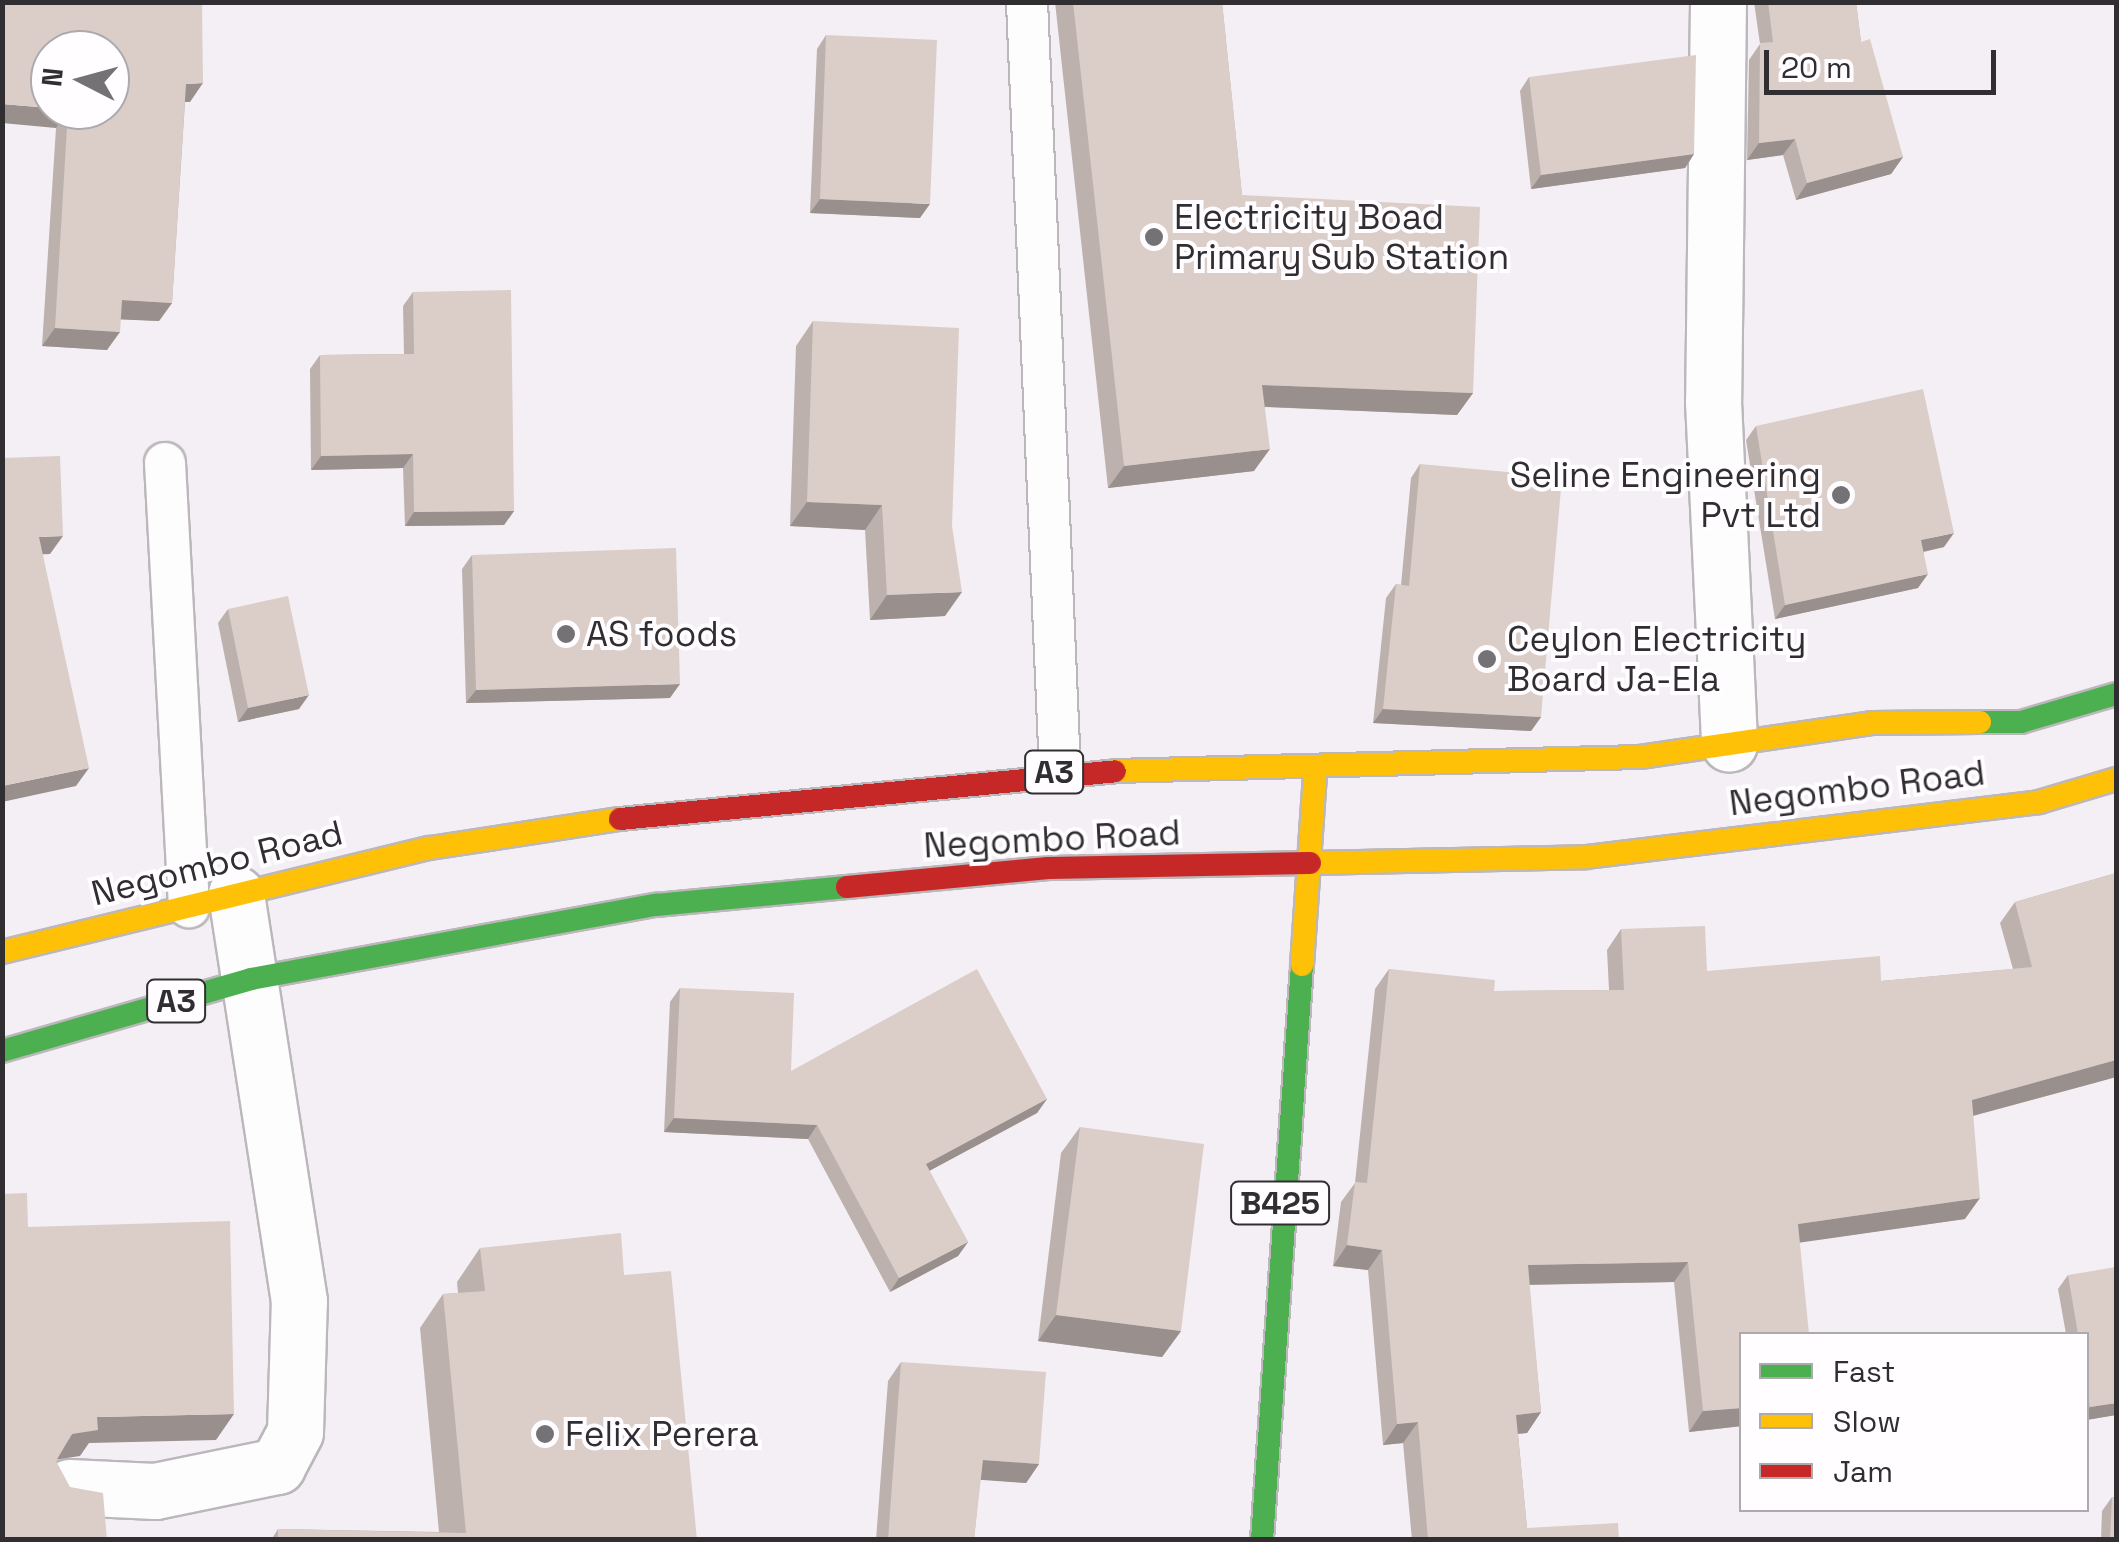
<!DOCTYPE html>
<style>
body{margin:0}
#map{position:relative;width:2119px;height:1542px;overflow:hidden;background:#f4eff4;font-family:"Space Grotesk",sans-serif}
div>[style]{position:absolute}
.roads{filter:drop-shadow(2px 0 #bbb7bb) drop-shadow(-2px 0 #bbb7bb) drop-shadow(0 2px #bbb7bb) drop-shadow(0 -2px #bbb7bb)}
.lane>*{height:40px;margin:-20px;padding:0 20px;transform-origin:20px;border-radius:20px;background:#fdfdfd}
.street>*{height:55px;margin:-27.5px;padding:0 27.5px;transform-origin:27.5px;border-radius:27.5px;background:#fdfdfd}
.fast>*{height:22px;margin:-11px;padding:0 11px;transform-origin:11px;border-radius:11px;background:#4caf50}
.slow>*{height:22px;margin:-11px;padding:0 11px;transform-origin:11px;border-radius:11px;background:#ffc107}
.jam>*{height:22px;margin:-11px;padding:0 11px;transform-origin:11px;border-radius:11px;background:#c62828}
.wall>*{inset:0;background:#bcb1ad}
.shaded-wall>*{inset:0;background:#99908d}
.building>*{inset:0;background:#dbcec9}
.dots>*{width:28px;height:28px;translate:-50% -50%;box-sizing:border-box;border:5px solid #fffdff;border-radius:50%}
span{translate:-50% -50%;white-space:nowrap;text-align:center;line-height:1.15;-webkit-text-stroke:8px #fffdff;paint-order:stroke}
.shield-label span{padding:2px 8px;background:#fffdff;border:2px solid;border-radius:8px;-webkit-text-stroke-width:0}
.shield-label{font-size:32px;color:#312e31;font-weight:700}
.poi-label{font-size:35px;color:#312e31}
.left{translate:0 -50%;text-align:left}
.right{translate:-100% -50%;text-align:right}
.street-label{font-size:35px;color:#312e31}
.frame{position:absolute;inset:0;border:5px solid #312e31;pointer-events:none}
.legend{position:absolute;left:1739px;top:1332px;width:350px;height:180px;box-sizing:border-box;background:#fffdff;border:2px solid #adaaad;margin:0;padding:12px 18px;list-style:none;font-size:30px;color:#312e31}
.legend li{display:flex;align-items:center;gap:20px;height:50px}
.legend b{width:50px;border:2px solid #adaaad}
.north{position:absolute;left:30px;top:30px;width:100px;height:100px;box-sizing:border-box;background:#fffdff;border:2px solid #adaaad;border-radius:50%;rotate:276deg;font-size:28px;font-weight:700;line-height:40px;text-align:center;color:#312e31}
.north::after{content:'';display:block;margin:auto;width:35px;height:45px;background:#757275;clip-path:polygon(50% 0,100% 100%,50% 72%,0 100%)}
.scale{position:absolute;left:1764px;top:50px;width:232px;height:45px;box-sizing:border-box;border:5px solid #312e31;border-top:0;padding-left:12px;font-size:30px;line-height:35px;white-space:nowrap;color:#312e31;-webkit-text-stroke:8px #fffdff;paint-order:stroke}
</style>
<div id="map">
<div class="roads">
<div class="lane">
<div style="left:1027px;top:2px;width:770px;rotate:87.54deg"></div>
<div style="left:165px;top:463px;width:445px;rotate:86.9deg"></div>
</div>
<div class="street">
<div style="left:1718px;top:2px;width:399px;rotate:90.7deg"></div>
<div style="left:1713px;top:401px;width:343px;rotate:87.3deg"></div>
<div style="left:69px;top:1487px;width:86px;rotate:2.7deg"></div>
<div style="left:155px;top:1491px;width:125px;rotate:-11.6deg"></div>
<div style="left:277px;top:1466px;width:38px;rotate:-62deg"></div>
<div style="left:295px;top:1432px;width:131px;rotate:-88.3deg"></div>
<div style="left:299px;top:1301px;width:412px;rotate:-98.8deg"></div>
</div>
<div class="fast">
<div style="left:1980px;top:722px;width:41px"></div>
<div style="left:2021px;top:722px;width:99px;rotate:-16.4deg"></div>
<div style="left:2px;top:1051px;width:259px;rotate:-16.1deg"></div>
<div style="left:251px;top:979px;width:412px;rotate:-10.4deg"></div>
<div style="left:656px;top:905px;width:192px;rotate:-5.4deg"></div>
<div style="left:1262px;top:1540px;width:576px;rotate:-86.02deg"></div>
</div>
<div class="slow">
<div style="left:1115px;top:771px;width:525px;rotate:-1.53deg"></div>
<div style="left:1640px;top:757px;width:234px;rotate:-8.3deg"></div>
<div style="left:1872px;top:723px;width:108px;rotate:-0.5deg"></div>
<div style="left:1310px;top:863px;width:276px;rotate:-1.2deg"></div>
<div style="left:1586px;top:857px;width:456px;rotate:-6.9deg"></div>
<div style="left:2039px;top:802px;width:80px;rotate:-16.6deg"></div>
<div style="left:2px;top:952px;width:440px;rotate:-13.7deg"></div>
<div style="left:430px;top:848px;width:192px;rotate:-8.7deg"></div>
<div style="left:1302px;top:965px;width:193px;rotate:-86.1deg"></div>
</div>
<div class="jam">
<div style="left:620px;top:819px;width:497px;rotate:-5.5deg"></div>
<div style="left:847px;top:887px;width:202px;rotate:-5.4deg"></div>
<div style="left:1048px;top:868px;width:262px;rotate:-1.1deg"></div>
</div>
</div>
<div class="wall">
<div style="clip-path:polygon(2px 2px,190px 102px,185px 102px,172px 303px,159px 321px,121px 319px,107px 350px,42px 346px,56px 128px)"></div>
<div style="clip-path:polygon(1055px 2px,1222px 2px,1242px 195px,1473px 393px,1457px 415px,1265px 407px,1254px 471px,1108px 488px)"></div>
<div style="clip-path:polygon(1754px 2px,1856px 2px,1861px 42px,1903px 157px,1891px 174px,1796px 200px,1783px 155px,1747px 160px,1749px 60px,1760px 44px)"></div>
<div style="clip-path:polygon(826px 35px,920px 218px,810px 213px,817px 49px)"></div>
<div style="clip-path:polygon(1529px 77px,1694px 154px,1685px 168px,1531px 189px,1520px 91px)"></div>
<div style="clip-path:polygon(413px 292px,514px 511px,504px 525px,405px 526px,403px 468px,311px 470px,310px 369px,320px 355px,404px 354px,403px 306px)"></div>
<div style="clip-path:polygon(813px 321px,945px 616px,870px 620px,865px 530px,790px 526px,796px 346px)"></div>
<div style="clip-path:polygon(1756px 426px,1944px 547px,1924px 552px,1918px 588px,1775px 619px,1746px 440px)"></div>
<div style="clip-path:polygon(1420px 464px,1541px 717px,1531px 731px,1373px 723px,1386px 598px,1396px 584px,1401px 585px,1411px 478px)"></div>
<div style="clip-path:polygon(472px 555px,670px 698px,466px 703px,462px 569px)"></div>
<div style="clip-path:polygon(228px 609px,299px 709px,238px 722px,218px 623px)"></div>
<div style="clip-path:polygon(2116px 873px,2116px 1077px,1973px 1116px,1965px 1219px,1799px 1242px,1742px 1426px,1689px 1432px,1674px 1282px,1529px 1285px,1541px 1412px,1527px 1433px,1518px 1434px,1527px 1528px,1619px 1540px,1412px 1540px,1403px 1443px,1383px 1445px,1368px 1270px,1333px 1266px,1341px 1202px,1355px 1183px,1375px 989px,1389px 969px,1494px 991px,1609px 990px,1607px 950px,1621px 929px,1707px 971px,1881px 981px,2013px 969px,2000px 923px,2015px 902px)"></div>
<div style="clip-path:polygon(680px 988px,791px 1071px,1047px 1099px,1037px 1113px,929px 1171px,968px 1242px,958px 1256px,890px 1292px,808px 1139px,664px 1132px,670px 1002px)"></div>
<div style="clip-path:polygon(1080px 1127px,1181px 1331px,1162px 1357px,1038px 1341px,1061px 1153px)"></div>
<div style="clip-path:polygon(480px 1248px,624px 1275px,697px 1540px,271px 1540px,278px 1529px,439px 1532px,420px 1328px,443px 1294px,458px 1293px,457px 1282px)"></div>
<div style="clip-path:polygon(2068px 1275px,2116px 1415px,2086px 1420px,2086px 1334px,2066px 1334px,2058px 1289px)"></div>
<div style="clip-path:polygon(901px 1362px,1039px 1464px,1026px 1483px,980px 1479px,974px 1540px,876px 1540px,888px 1381px)"></div>
<div style="clip-path:polygon(2112px 1497px,2116px 1540px,2101px 1540px,2102px 1511px)"></div>
</div>
<div class="shaded-wall">
<div style="clip-path:polygon(203px 83px,190px 102px,173px 102px,186px 84px)"></div>
<div style="clip-path:polygon(2px 104px,50px 108px,50px 110px,68px 110px,56px 128px,2px 123px)"></div>
<div style="clip-path:polygon(1795px 139px,1783px 155px,1747px 160px,1759px 143px)"></div>
<div style="clip-path:polygon(1694px 154px,1685px 168px,1531px 189px,1541px 175px)"></div>
<div style="clip-path:polygon(1903px 157px,1891px 174px,1796px 200px,1807px 183px)"></div>
<div style="clip-path:polygon(820px 199px,930px 204px,920px 218px,810px 213px)"></div>
<div style="clip-path:polygon(122px 300px,172px 303px,159px 321px,110px 319px)"></div>
<div style="clip-path:polygon(55px 328px,120px 332px,107px 350px,42px 346px)"></div>
<div style="clip-path:polygon(1262px 385px,1473px 393px,1457px 415px,1247px 406px)"></div>
<div style="clip-path:polygon(1270px 449px,1254px 471px,1108px 488px,1124px 466px)"></div>
<div style="clip-path:polygon(413px 454px,403px 468px,311px 470px,321px 456px)"></div>
<div style="clip-path:polygon(807px 502px,882px 505px,865px 530px,790px 526px)"></div>
<div style="clip-path:polygon(514px 511px,504px 525px,405px 526px,414px 512px)"></div>
<div style="clip-path:polygon(1954px 533px,1944px 547px,1912px 554px,1921px 540px)"></div>
<div style="clip-path:polygon(63px 536px,50px 554px,26px 555px,39px 537px)"></div>
<div style="clip-path:polygon(1928px 574px,1918px 588px,1775px 619px,1785px 605px)"></div>
<div style="clip-path:polygon(962px 592px,945px 616px,870px 620px,887px 595px)"></div>
<div style="clip-path:polygon(680px 684px,670px 698px,466px 703px,476px 690px)"></div>
<div style="clip-path:polygon(309px 695px,299px 709px,238px 722px,248px 708px)"></div>
<div style="clip-path:polygon(1383px 709px,1541px 717px,1531px 731px,1373px 723px)"></div>
<div style="clip-path:polygon(89px 768px,76px 786px,2px 802px,2px 786px)"></div>
<div style="clip-path:polygon(2116px 1060px,2116px 1077px,1957px 1120px,1972px 1100px)"></div>
<div style="clip-path:polygon(1047px 1099px,1037px 1113px,916px 1178px,926px 1164px)"></div>
<div style="clip-path:polygon(674px 1118px,817px 1125px,808px 1139px,664px 1132px)"></div>
<div style="clip-path:polygon(1980px 1198px,1965px 1219px,1783px 1245px,1798px 1224px)"></div>
<div style="clip-path:polygon(968px 1242px,958px 1256px,890px 1292px,899px 1278px)"></div>
<div style="clip-path:polygon(1347px 1245px,1382px 1250px,1368px 1270px,1333px 1266px)"></div>
<div style="clip-path:polygon(1688px 1262px,1674px 1282px,1513px 1285px,1528px 1265px)"></div>
<div style="clip-path:polygon(1056px 1315px,1181px 1331px,1162px 1357px,1038px 1341px)"></div>
<div style="clip-path:polygon(2116px 1403px,2116px 1415px,2086px 1420px,2086px 1413px,2090px 1407px)"></div>
<div style="clip-path:polygon(1742px 1408px,1742px 1426px,1689px 1432px,1703px 1411px)"></div>
<div style="clip-path:polygon(1541px 1412px,1527px 1433px,1502px 1435px,1516px 1415px)"></div>
<div style="clip-path:polygon(234px 1414px,216px 1440px,89px 1443px,80px 1456px,54px 1460px,72px 1434px,97px 1417px)"></div>
<div style="clip-path:polygon(1418px 1422px,1403px 1443px,1383px 1445px,1397px 1424px)"></div>
<div style="clip-path:polygon(983px 1460px,1039px 1464px,1026px 1483px,969px 1479px)"></div>
</div>
<div class="building">
<div style="clip-path:polygon(2px 2px,202px 2px,203px 83px,186px 84px,172px 303px,122px 300px,120px 332px,55px 328px,68px 110px,110px 110px,110px 50px,50px 50px,50px 108px,2px 104px)"></div>
<div style="clip-path:polygon(1073px 2px,1222px 2px,1242px 195px,1480px 207px,1473px 393px,1262px 385px,1270px 449px,1124px 466px)"></div>
<div style="clip-path:polygon(1768px 2px,1856px 2px,1861px 42px,1870px 39px,1903px 157px,1807px 183px,1795px 139px,1759px 143px,1760px 43px,1773px 42px)"></div>
<div style="clip-path:polygon(826px 35px,937px 40px,930px 204px,820px 199px)"></div>
<div style="clip-path:polygon(1696px 55px,1694px 154px,1541px 175px,1529px 77px)"></div>
<div style="clip-path:polygon(511px 290px,514px 511px,414px 512px,413px 454px,321px 456px,320px 355px,414px 354px,413px 292px)"></div>
<div style="clip-path:polygon(813px 321px,959px 328px,952px 526px,962px 592px,887px 595px,882px 505px,807px 502px)"></div>
<div style="clip-path:polygon(1923px 389px,1954px 533px,1921px 540px,1928px 574px,1785px 605px,1756px 426px)"></div>
<div style="clip-path:polygon(60px 456px,63px 536px,39px 537px,89px 768px,2px 786px,2px 458px)"></div>
<div style="clip-path:polygon(1420px 464px,1562px 477px,1541px 717px,1383px 709px,1396px 584px,1409px 586px)"></div>
<div style="clip-path:polygon(676px 548px,680px 684px,476px 690px,472px 555px)"></div>
<div style="clip-path:polygon(288px 596px,309px 695px,248px 708px,228px 609px)"></div>
<div style="clip-path:polygon(2116px 873px,2116px 1060px,1972px 1100px,1980px 1198px,1798px 1224px,1809px 1334px,1742px 1334px,1742px 1408px,1703px 1411px,1688px 1262px,1528px 1265px,1541px 1412px,1516px 1415px,1527px 1528px,1618px 1523px,1619px 1540px,1428px 1540px,1418px 1422px,1397px 1424px,1382px 1250px,1347px 1245px,1355px 1182px,1367px 1183px,1389px 969px,1495px 980px,1494px 991px,1624px 990px,1621px 929px,1705px 926px,1707px 971px,1880px 956px,1881px 981px,2032px 967px,2015px 902px)"></div>
<div style="clip-path:polygon(977px 969px,1047px 1099px,926px 1164px,968px 1242px,899px 1278px,817px 1125px,674px 1118px,680px 988px,794px 993px,791px 1071px)"></div>
<div style="clip-path:polygon(1080px 1127px,1204px 1144px,1181px 1331px,1056px 1315px)"></div>
<div style="clip-path:polygon(27px 1193px,28px 1227px,230px 1221px,234px 1414px,97px 1417px,98px 1430px,72px 1434px,56px 1461px,70px 1487px,103px 1493px,107px 1540px,2px 1540px,2px 1194px)"></div>
<div style="clip-path:polygon(621px 1233px,624px 1275px,671px 1271px,697px 1540px,278px 1540px,278px 1529px,466px 1533px,443px 1294px,485px 1291px,480px 1248px)"></div>
<div style="clip-path:polygon(2116px 1267px,2116px 1403px,2090px 1407px,2086px 1384px,2086px 1334px,2078px 1334px,2068px 1275px)"></div>
<div style="clip-path:polygon(901px 1362px,1046px 1372px,1039px 1464px,983px 1460px,974px 1540px,888px 1540px)"></div>
<div style="clip-path:polygon(2112px 1497px,2116px 1497px,2116px 1540px,2110px 1540px)"></div>
</div>
<div class="dots">
<div style="left:1154px;top:237px;background:#757275"></div>
<div style="left:1841px;top:495px;background:#757275"></div>
<div style="left:566px;top:634px;background:#757275"></div>
<div style="left:1487px;top:659px;background:#757275"></div>
<div style="left:545px;top:1434px;background:#757275"></div>
</div>
<div class="shield-label">
<span style="left:1054px;top:772px">A3</span>
<span style="left:176px;top:1001px">A3</span>
<span style="left:1280px;top:1203px">B425</span>
</div>
<div class="poi-label">
<span class="left" style="left:1174px;top:237px">Electricity Boad<br>Primary Sub Station</span>
<span class="right" style="left:1821px;top:495px">Seline Engineering<br>Pvt Ltd</span>
<span class="left" style="left:586px;top:634px">AS foods</span>
<span class="left" style="left:1507px;top:659px">Ceylon Electricity<br>Board Ja-Ela</span>
<span class="left" style="left:565px;top:1434px">Felix Perera</span>
</div>
<div class="street-label">
<span style="left:1857px;top:788px;rotate:-7deg">Negombo Road</span>
<span style="left:1052px;top:839px;rotate:-3deg">Negombo Road</span>
<span style="left:217px;top:863px;rotate:-14deg">Negombo Road</span>
</div>
<div class="frame"></div>
<ul class="legend">
<li><b style="height:12px;background:#4caf50"></b>Fast</li>
<li><b style="height:12px;background:#ffc107"></b>Slow</li>
<li><b style="height:12px;background:#c62828"></b>Jam</li>
</ul>
<div class="north">N</div>
<div class="scale">20 m</div>
</div>
